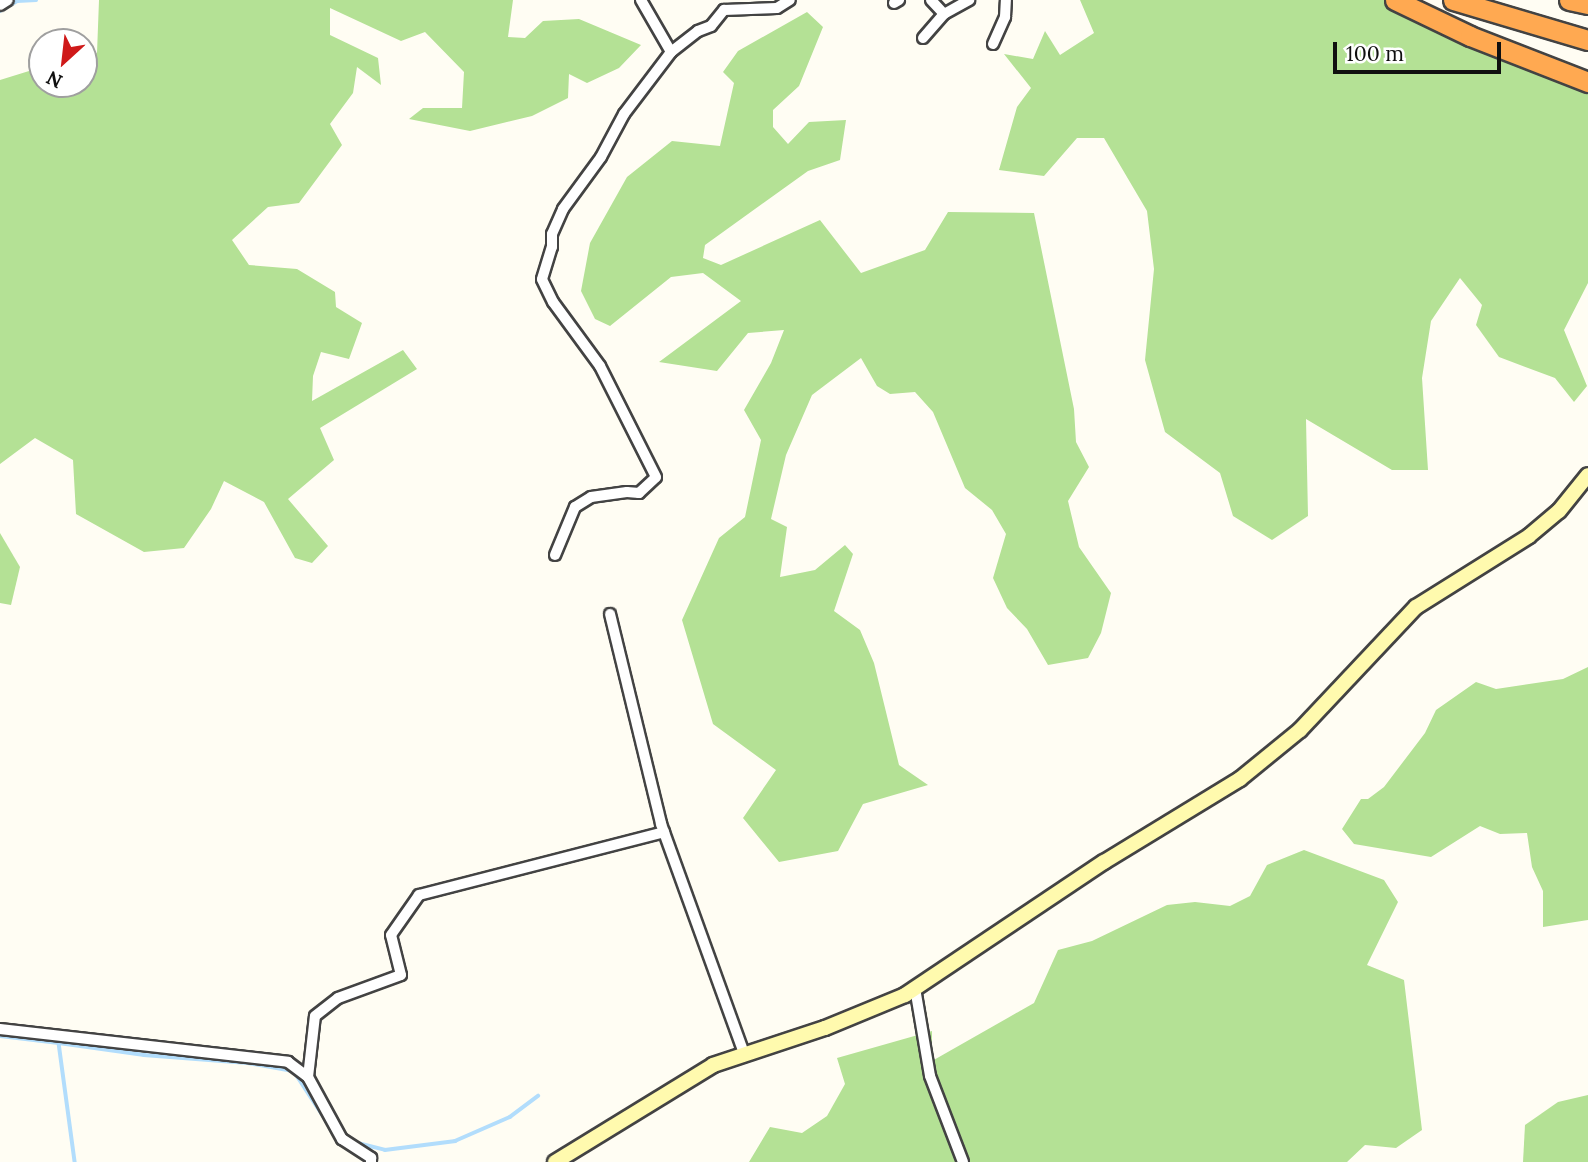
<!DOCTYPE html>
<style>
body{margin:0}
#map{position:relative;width:1588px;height:1162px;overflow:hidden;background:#fffdf3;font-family:Lora,serif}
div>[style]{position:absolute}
.forest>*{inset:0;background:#b4e195}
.stream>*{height:3.5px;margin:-1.75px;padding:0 1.75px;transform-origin:1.75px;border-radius:1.75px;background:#b2ddfc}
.roads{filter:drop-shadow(2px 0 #434343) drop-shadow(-2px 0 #434343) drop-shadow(0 2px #434343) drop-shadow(0 -2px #434343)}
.street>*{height:10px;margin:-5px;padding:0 5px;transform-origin:5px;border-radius:5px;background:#fff}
.secondary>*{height:14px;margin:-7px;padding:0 7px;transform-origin:7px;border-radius:7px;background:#fffaae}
.highway>*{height:19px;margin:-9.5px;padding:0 9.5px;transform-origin:9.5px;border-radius:9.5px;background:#ffa951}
span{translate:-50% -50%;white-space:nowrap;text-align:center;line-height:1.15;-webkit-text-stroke:7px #fff;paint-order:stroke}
.north{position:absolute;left:28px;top:28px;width:70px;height:70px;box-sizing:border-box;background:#fff;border:2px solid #9f9f9f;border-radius:50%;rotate:207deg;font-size:19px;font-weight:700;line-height:28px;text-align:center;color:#101010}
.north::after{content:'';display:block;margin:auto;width:24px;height:32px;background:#cf1919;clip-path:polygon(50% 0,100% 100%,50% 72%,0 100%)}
.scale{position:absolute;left:1333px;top:42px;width:168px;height:32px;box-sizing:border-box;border:4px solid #101010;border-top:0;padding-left:9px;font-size:21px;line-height:24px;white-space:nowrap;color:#101010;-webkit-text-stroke:5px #fff;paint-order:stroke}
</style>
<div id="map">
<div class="forest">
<div style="clip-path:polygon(99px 0,513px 0,508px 37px,525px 38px,543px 21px,579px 19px,641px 45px,619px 68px,587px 83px,569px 74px,568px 98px,532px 116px,470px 131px,409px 119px,423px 108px,462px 108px,464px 72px,425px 32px,401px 41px,330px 8px,330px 35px,378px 58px,381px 85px,357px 67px,353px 93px,330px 124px,342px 145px,299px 203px,268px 207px,232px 240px,249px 265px,297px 269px,335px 292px,336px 307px,362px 323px,349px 359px,321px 352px,313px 376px,312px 401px,403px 350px,417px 369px,320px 428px,334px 460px,288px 499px,328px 546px,312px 563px,295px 558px,264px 502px,224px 481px,211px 509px,184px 548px,144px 552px,76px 514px,73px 460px,35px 438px,0 464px,0 80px,42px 67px,42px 84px,84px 84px,84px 57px,97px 53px)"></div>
<div style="clip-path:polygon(1080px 0,1395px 0,1588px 72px,1588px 283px,1564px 330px,1587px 386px,1574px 402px,1555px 378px,1499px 357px,1476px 325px,1482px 305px,1460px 278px,1431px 321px,1422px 378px,1428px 470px,1392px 470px,1306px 419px,1308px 516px,1272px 540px,1233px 516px,1220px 473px,1165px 432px,1145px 360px,1154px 269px,1147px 211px,1104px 138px,1077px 138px,1044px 176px,999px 170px,1017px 107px,1031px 88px,1004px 54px,1033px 59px,1045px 31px,1060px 55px,1094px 33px)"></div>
<div style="clip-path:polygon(807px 12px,823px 27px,799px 86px,773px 110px,773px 127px,788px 144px,809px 122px,846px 120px,840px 160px,808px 171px,705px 245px,703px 258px,721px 265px,820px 220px,861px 273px,925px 250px,948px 212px,1034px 213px,1074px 409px,1076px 442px,1089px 467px,1068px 501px,1079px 547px,1111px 593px,1101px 633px,1088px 658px,1048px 665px,1027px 629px,1007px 608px,993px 578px,1006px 534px,992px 510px,965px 488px,933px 412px,915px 392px,890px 394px,877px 386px,861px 358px,812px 395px,786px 455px,771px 519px,787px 527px,780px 577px,815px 570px,845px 545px,853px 554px,834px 611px,860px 630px,874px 663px,899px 765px,928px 785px,863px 804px,838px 851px,779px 862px,743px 818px,776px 770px,713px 724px,682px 620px,719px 538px,745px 517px,761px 440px,744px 410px,771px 363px,784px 330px,748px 333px,717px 371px,659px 362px,741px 301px,703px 273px,671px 277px,610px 326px,595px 319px,581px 291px,590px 243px,627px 177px,672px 141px,720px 146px,734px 83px,723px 72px,738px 51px)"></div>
<div style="clip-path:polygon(0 533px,20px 567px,11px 605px,0 603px)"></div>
<div style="clip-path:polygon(1588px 667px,1588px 920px,1543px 927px,1543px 891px,1532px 867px,1527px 833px,1500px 834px,1480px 826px,1431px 857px,1354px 844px,1342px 829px,1361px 799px,1368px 799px,1384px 787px,1425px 733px,1436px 710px,1476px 682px,1496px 689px,1563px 679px)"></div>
<div style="clip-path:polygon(1304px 850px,1384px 880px,1398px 902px,1367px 965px,1404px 980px,1422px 1130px,1396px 1148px,1365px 1145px,1347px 1162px,749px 1162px,770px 1127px,802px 1133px,827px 1116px,845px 1084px,837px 1058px,932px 1031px,932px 1061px,1034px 1003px,1058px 950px,1092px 941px,1167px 905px,1195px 902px,1230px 906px,1250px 896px,1267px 865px)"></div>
<div style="clip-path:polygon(1588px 1095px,1588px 1162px,1523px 1162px,1525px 1125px,1558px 1102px)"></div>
</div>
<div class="stream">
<div style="left:0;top:11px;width:20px;rotate:-30deg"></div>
<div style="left:17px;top:1px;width:19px;rotate:-3deg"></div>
<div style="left:0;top:1036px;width:59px;rotate:6.8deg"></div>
<div style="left:59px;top:1043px;width:120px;rotate:82.3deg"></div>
<div style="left:59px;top:1043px;width:86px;rotate:8deg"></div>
<div style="left:144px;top:1055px;width:104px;rotate:4.4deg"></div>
<div style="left:248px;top:1063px;width:47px;rotate:9.9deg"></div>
<div style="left:294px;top:1071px;width:79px;rotate:56.9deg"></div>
<div style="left:354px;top:1142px;width:32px;rotate:14deg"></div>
<div style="left:385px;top:1150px;width:71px;rotate:-7.3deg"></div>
<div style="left:455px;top:1141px;width:60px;rotate:-23.6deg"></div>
<div style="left:510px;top:1117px;width:35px;rotate:-37deg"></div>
</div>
<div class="roads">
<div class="street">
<div style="left:931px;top:0;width:19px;rotate:47deg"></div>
<div style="left:894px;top:3px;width:6px;rotate:-31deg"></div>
<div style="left:0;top:5px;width:9px;rotate:-32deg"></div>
<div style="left:923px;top:38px;width:32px;rotate:-49deg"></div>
<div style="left:944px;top:14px;width:29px;rotate:-29deg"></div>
<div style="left:993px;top:44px;width:30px;rotate:-66deg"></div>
<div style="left:1005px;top:17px;width:17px;rotate:-87deg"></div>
<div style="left:671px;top:52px;width:34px;rotate:-38deg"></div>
<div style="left:698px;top:31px;width:14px;rotate:-21deg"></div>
<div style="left:711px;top:26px;width:21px;rotate:-51deg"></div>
<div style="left:724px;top:10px;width:53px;rotate:-2.2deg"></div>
<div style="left:777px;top:8px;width:15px;rotate:-32deg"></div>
<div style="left:555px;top:555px;width:52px;rotate:-67.4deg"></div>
<div style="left:575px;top:507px;width:19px;rotate:-32deg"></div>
<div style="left:591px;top:497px;width:36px;rotate:-8deg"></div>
<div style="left:627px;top:492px;width:12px;rotate:5deg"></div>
<div style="left:639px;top:493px;width:23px;rotate:-43deg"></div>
<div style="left:656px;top:477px;width:124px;rotate:-116.8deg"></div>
<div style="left:600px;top:366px;width:79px;rotate:-126.3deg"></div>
<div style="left:553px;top:302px;width:25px;rotate:-116deg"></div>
<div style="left:542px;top:279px;width:34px;rotate:-73deg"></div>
<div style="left:552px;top:247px;width:13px;rotate:-90deg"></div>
<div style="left:552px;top:234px;width:27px;rotate:-66deg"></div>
<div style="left:563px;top:209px;width:64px;rotate:-53.8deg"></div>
<div style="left:601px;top:157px;width:49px;rotate:-61.9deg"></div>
<div style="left:624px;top:114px;width:78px;rotate:-52.8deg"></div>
<div style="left:671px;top:52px;width:60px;rotate:-120deg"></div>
<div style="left:610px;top:614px;width:216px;rotate:76.3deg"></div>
<div style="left:661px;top:824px;width:244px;rotate:70.1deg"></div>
<div style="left:915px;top:988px;width:89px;rotate:80.3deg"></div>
<div style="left:930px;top:1076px;width:92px;rotate:69deg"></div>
<div style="left:0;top:1029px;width:290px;rotate:6.5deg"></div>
<div style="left:288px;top:1062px;width:25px;rotate:37deg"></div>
<div style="left:308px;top:1077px;width:71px;rotate:61.3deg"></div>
<div style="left:342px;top:1139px;width:35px;rotate:33deg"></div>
<div style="left:371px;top:1158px;width:4px;rotate:90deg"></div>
<div style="left:308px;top:1077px;width:61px;rotate:-83.5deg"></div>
<div style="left:315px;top:1016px;width:29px;rotate:-38deg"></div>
<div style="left:338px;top:998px;width:67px;rotate:-20.1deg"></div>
<div style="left:401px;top:975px;width:41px;rotate:-104deg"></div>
<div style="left:391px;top:935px;width:49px;rotate:-55deg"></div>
<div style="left:419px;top:895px;width:253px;rotate:-14.4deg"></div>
</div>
<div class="secondary">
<div style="left:555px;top:1162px;width:185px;rotate:-31.5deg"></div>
<div style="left:713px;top:1065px;width:118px;rotate:-18.3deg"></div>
<div style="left:825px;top:1028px;width:87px;rotate:-22.4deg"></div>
<div style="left:905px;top:995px;width:239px;rotate:-33.8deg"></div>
<div style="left:1104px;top:862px;width:159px;rotate:-31.4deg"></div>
<div style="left:1240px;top:779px;width:77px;rotate:-39.2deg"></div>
<div style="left:1300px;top:730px;width:169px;rotate:-46.7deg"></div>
<div style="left:1416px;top:607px;width:133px;rotate:-32.1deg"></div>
<div style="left:1529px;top:536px;width:39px;rotate:-40deg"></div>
<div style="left:1559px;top:511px;width:46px;rotate:-51.1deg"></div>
</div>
<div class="highway">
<div style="left:1395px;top:0;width:83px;rotate:25.6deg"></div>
<div style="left:1470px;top:36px;width:127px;rotate:21.3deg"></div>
<div style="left:1453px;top:0;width:141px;rotate:16.5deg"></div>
<div style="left:1569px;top:0;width:19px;rotate:12deg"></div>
</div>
</div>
<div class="north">N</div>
<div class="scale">100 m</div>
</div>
